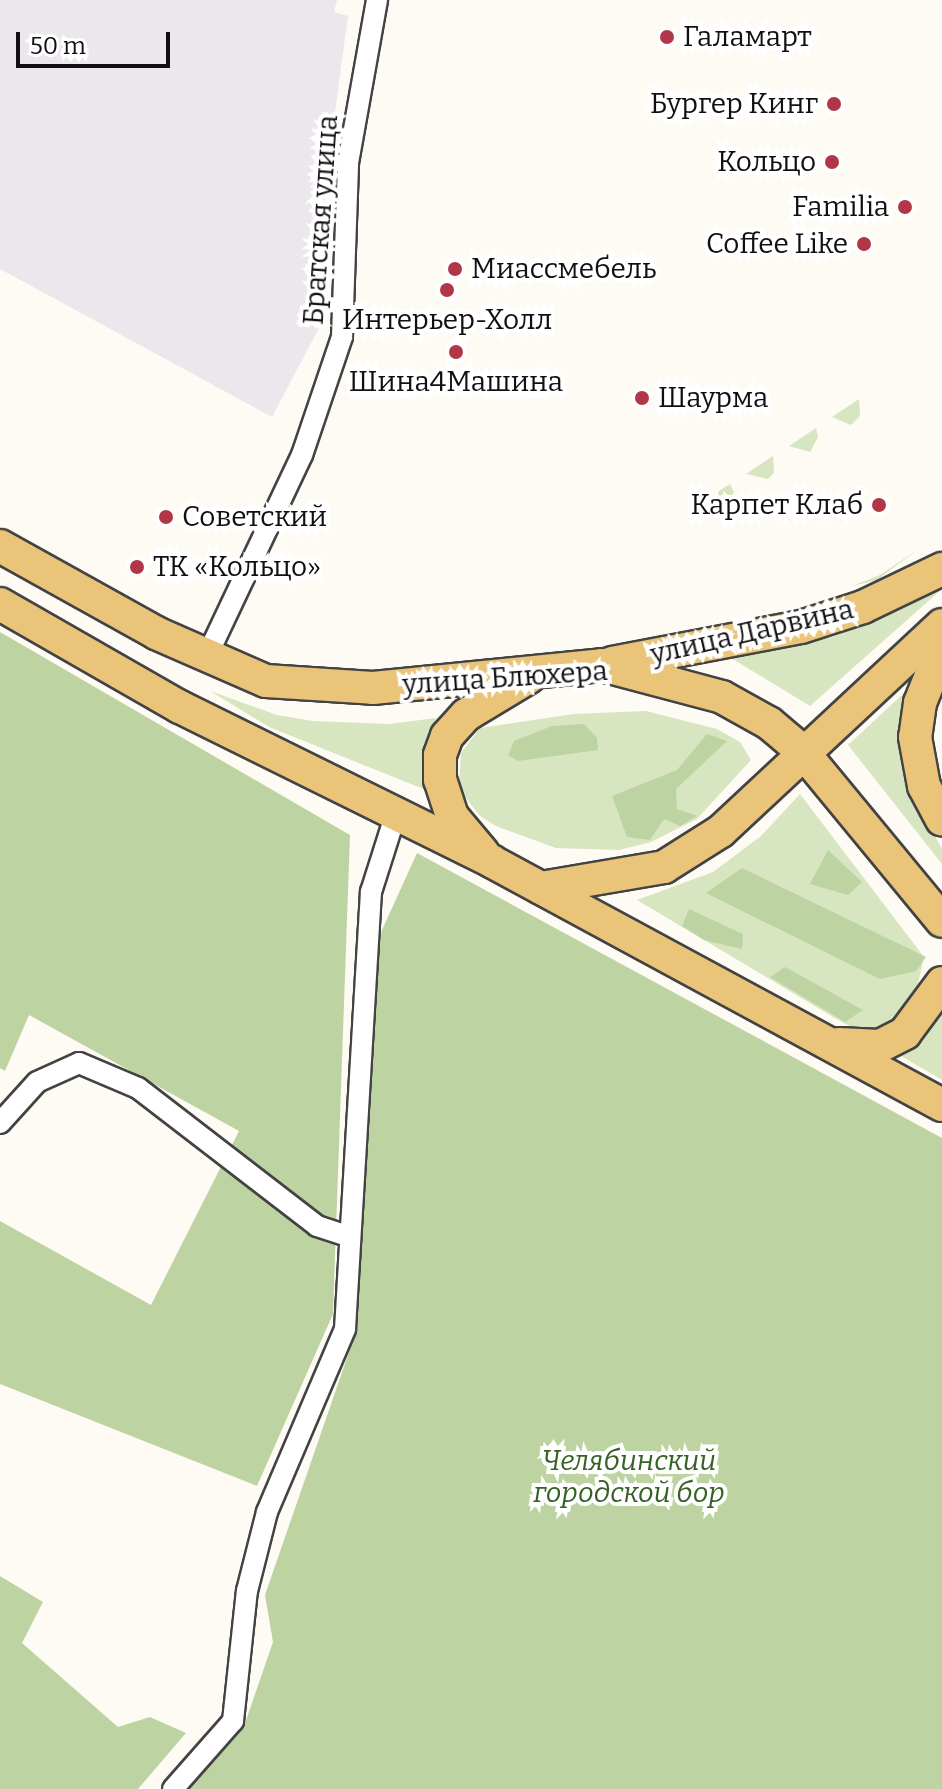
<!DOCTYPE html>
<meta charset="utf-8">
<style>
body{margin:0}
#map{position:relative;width:942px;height:1789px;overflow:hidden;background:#fefbf4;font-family:Bitter,serif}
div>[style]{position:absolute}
.industrial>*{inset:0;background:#ece6ed}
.green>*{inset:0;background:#d7e5c1}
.forest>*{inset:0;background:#bdd4a2}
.roads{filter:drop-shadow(2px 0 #434343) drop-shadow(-2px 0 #434343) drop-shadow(0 2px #434343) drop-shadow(0 -2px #434343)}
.street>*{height:20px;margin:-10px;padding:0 10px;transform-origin:10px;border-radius:10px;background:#fff}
.primary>*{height:32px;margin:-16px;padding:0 16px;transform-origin:16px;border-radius:16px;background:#e9c479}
.dots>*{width:22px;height:22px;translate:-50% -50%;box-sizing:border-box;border:4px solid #fff;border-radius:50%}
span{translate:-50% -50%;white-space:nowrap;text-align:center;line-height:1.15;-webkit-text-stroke:8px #fff;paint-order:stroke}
.poi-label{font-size:28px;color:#101010}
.left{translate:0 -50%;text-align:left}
.right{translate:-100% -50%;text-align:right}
.street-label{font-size:28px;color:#101010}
.park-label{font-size:28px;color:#386127;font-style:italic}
.scale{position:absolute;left:16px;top:32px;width:154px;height:36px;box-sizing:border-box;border:4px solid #101010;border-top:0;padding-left:10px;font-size:24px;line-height:28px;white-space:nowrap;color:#101010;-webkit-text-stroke:6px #fff;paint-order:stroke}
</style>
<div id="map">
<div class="industrial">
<div style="clip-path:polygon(0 0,337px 0,334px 12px,348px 16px,326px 179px,319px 328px,272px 417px,0 269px)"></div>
</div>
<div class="green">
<div style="clip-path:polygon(859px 399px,860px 416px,851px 425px,832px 417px)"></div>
<div style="clip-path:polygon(816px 428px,818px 437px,810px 452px,789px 446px)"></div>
<div style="clip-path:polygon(773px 456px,774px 473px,768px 479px,746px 474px)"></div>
<div style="clip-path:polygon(730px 484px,734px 492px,725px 506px,710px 508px,703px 501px)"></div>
<div style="clip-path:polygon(920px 548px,877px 580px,852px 586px,880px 575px)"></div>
<div style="clip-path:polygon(942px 589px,810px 706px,726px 655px,833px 637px)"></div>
<div style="clip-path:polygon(210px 691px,277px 715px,313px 721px,389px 724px,436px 718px,427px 752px,426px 790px,269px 727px)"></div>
<div style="clip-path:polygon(904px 693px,900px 754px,908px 787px,942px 849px,942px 864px,848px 745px)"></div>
<div style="clip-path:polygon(646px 711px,717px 729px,740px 742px,751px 760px,697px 819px,651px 842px,619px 850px,556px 848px,496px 826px,480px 816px,459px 789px,461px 753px,480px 728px,574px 714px)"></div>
<div style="clip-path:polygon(800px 794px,924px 957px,916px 993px,897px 1017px,876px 1028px,855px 1029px,833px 1017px,637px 900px,713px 872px,761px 836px)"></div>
<div style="clip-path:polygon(942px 1014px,942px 1080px,901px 1056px)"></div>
</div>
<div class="forest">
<div style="clip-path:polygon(0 632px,350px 835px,333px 1314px,257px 1486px,0 1384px,0 1221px,151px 1305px,239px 1131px,29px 1015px,5px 1071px,0 1068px)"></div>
<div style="clip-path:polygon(584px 724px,597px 738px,598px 750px,518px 761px,508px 755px,514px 741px,552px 726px)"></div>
<div style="clip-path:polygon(707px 734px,727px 741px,676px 789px,677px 809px,697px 816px,680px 826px,664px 819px,650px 840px,627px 837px,612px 796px,677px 770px)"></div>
<div style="clip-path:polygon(828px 850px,862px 882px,848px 895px,810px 884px)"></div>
<div style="clip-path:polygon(417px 853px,942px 1138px,942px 1789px,188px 1789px,243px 1729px,273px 1642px,265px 1595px,357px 1329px,370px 1000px,382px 930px)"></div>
<div style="clip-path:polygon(742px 868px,926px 957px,916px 971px,880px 979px,706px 893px)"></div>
<div style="clip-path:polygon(689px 909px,743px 934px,742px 949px,704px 940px,682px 926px)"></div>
<div style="clip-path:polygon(785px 967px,863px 1010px,845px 1022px,770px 977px)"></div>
<div style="clip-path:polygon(0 1576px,43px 1602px,22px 1643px,118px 1727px,150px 1717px,186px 1733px,138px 1789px,0 1789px)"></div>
</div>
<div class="roads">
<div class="street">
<div style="left:206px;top:658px;width:225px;rotate:-64.7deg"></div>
<div style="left:302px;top:455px;width:125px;rotate:-71.3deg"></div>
<div style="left:342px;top:337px;width:174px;rotate:-88deg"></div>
<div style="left:348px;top:163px;width:166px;rotate:-79.9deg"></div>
<div style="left:0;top:1123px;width:55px;rotate:-47.9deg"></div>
<div style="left:37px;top:1082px;width:46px;rotate:-24.3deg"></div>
<div style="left:79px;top:1063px;width:64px;rotate:23deg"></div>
<div style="left:138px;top:1088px;width:226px;rotate:37.6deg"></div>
<div style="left:317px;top:1226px;width:33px;rotate:18deg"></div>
<div style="left:173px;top:1789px;width:91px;rotate:-48.6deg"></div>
<div style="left:233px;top:1721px;width:131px;rotate:-83.9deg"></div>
<div style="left:247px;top:1591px;width:81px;rotate:-75.8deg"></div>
<div style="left:267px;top:1512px;width:199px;rotate:-66.9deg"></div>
<div style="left:345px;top:1329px;width:438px;rotate:-86.6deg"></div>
<div style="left:371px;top:892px;width:83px;rotate:-72.4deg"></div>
</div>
<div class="primary">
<div style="left:0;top:546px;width:179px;rotate:29.1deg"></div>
<div style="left:156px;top:633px;width:120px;rotate:23.6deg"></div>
<div style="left:266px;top:681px;width:107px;rotate:3.7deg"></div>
<div style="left:373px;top:688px;width:230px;rotate:-5.7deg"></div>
<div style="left:602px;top:665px;width:124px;rotate:14.9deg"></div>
<div style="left:722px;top:697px;width:54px;rotate:29deg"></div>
<div style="left:769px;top:723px;width:43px;rotate:40.3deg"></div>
<div style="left:802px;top:751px;width:220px;rotate:50.5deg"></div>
<div style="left:0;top:604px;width:207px;rotate:29.8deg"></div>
<div style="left:180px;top:707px;width:347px;rotate:26.3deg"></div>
<div style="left:491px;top:861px;width:513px;rotate:28.41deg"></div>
<div style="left:942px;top:648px;width:59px;rotate:111.8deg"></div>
<div style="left:920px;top:703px;width:34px;rotate:98deg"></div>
<div style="left:915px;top:737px;width:50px;rotate:79.6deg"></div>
<div style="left:924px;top:786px;width:38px;rotate:62deg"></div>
<div style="left:612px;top:663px;width:192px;rotate:-10.8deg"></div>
<div style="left:801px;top:627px;width:65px;rotate:-17.9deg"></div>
<div style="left:863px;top:607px;width:88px;rotate:-25.7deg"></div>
<div style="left:483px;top:853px;width:48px;rotate:-130deg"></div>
<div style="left:452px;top:816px;width:38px;rotate:-108deg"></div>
<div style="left:440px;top:780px;width:25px;rotate:-90deg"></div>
<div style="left:440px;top:755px;width:20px;rotate:-70deg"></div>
<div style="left:447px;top:736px;width:28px;rotate:-48deg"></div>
<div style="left:466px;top:715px;width:74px;rotate:-31.1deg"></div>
<div style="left:541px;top:888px;width:125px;rotate:-9.7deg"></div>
<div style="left:664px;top:867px;width:67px;rotate:-32.3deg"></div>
<div style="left:721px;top:831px;width:302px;rotate:-43deg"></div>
<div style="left:839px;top:1044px;width:41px;rotate:2.8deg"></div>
<div style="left:880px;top:1046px;width:28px;rotate:-27deg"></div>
<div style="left:905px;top:1033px;width:62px;rotate:-53.5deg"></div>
</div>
</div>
<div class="dots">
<div style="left:667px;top:37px;background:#b13748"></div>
<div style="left:834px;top:104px;background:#b13748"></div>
<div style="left:832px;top:162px;background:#b13748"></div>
<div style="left:905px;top:207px;background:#b13748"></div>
<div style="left:864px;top:244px;background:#b13748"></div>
<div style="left:455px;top:269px;background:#b13748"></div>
<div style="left:447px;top:290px;background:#b13748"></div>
<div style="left:456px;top:352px;background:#b13748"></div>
<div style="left:642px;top:398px;background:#b13748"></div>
<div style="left:879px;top:505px;background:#b13748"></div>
<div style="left:166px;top:517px;background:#b13748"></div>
<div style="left:137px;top:567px;background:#b13748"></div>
</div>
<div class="poi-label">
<span class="left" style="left:683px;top:37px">Галамарт</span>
<span class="right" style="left:818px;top:104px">Бургер Кинг</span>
<span class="right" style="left:816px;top:162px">Кольцо</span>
<span class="right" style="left:889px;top:207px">Familia</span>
<span class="right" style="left:848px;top:244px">Coffee Like</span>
<span class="left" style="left:471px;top:269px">Миассмебель</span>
<span style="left:447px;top:320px">Интерьер-Холл</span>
<span style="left:456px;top:382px">Шина4Машина</span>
<span class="left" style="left:658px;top:398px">Шаурма</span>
<span class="right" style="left:863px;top:505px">Карпет Клаб</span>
<span class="left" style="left:182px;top:517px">Советский</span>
<span class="left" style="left:153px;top:567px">ТК «Кольцо»</span>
</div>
<div class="street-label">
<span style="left:321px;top:220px;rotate:-86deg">Братская улица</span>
<span style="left:752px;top:632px;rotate:-13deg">улица Дарвина</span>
<span style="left:505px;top:678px;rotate:-4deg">улица Блюхера</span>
</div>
<div class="park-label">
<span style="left:629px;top:1477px">Челябинский<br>городской бор</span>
</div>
<div class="scale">50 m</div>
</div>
